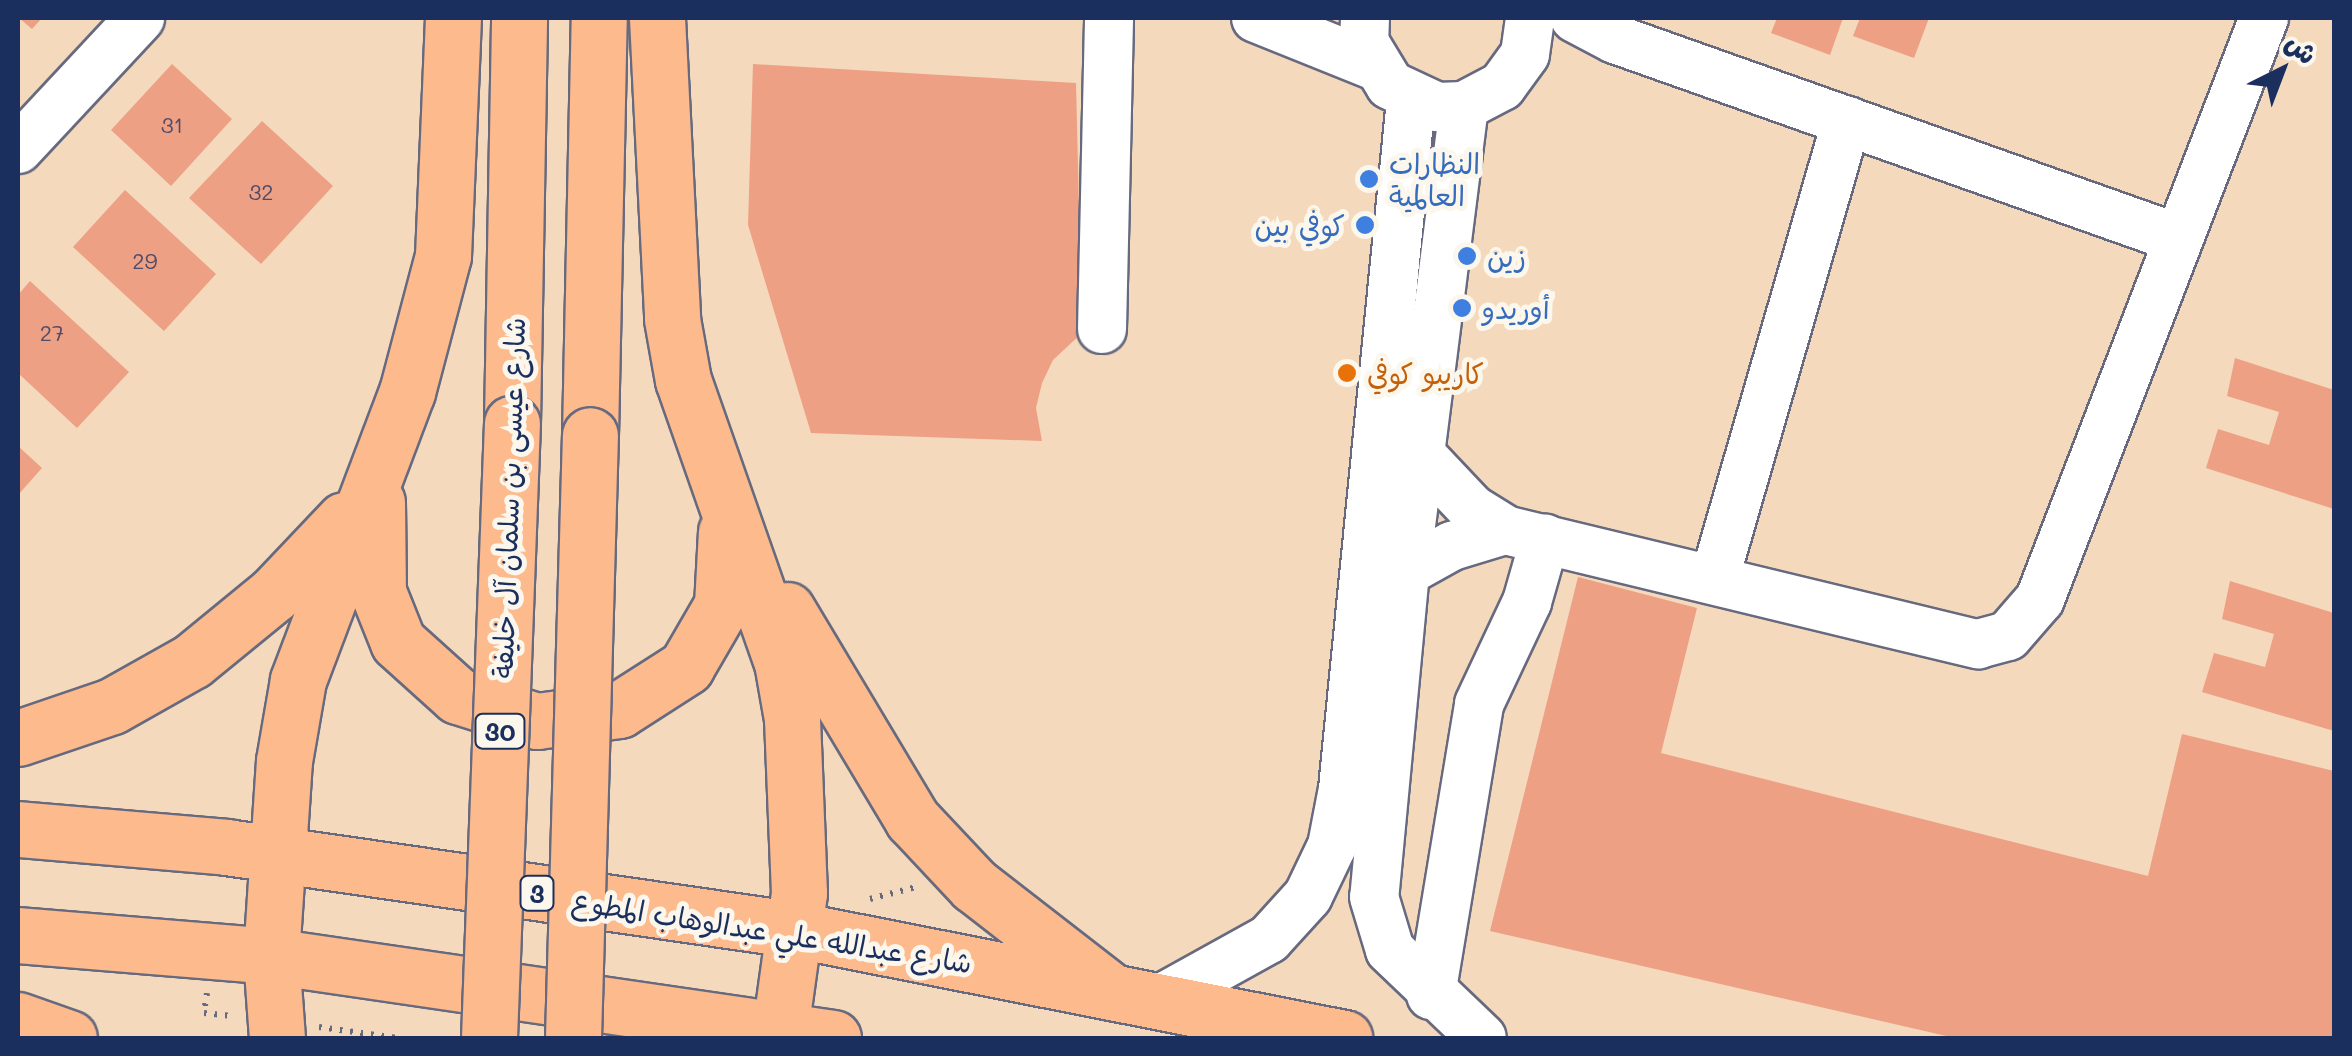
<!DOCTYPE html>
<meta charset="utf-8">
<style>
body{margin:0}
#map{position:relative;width:2352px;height:1056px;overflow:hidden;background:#f4d9bc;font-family:Mali,"Playpen Sans Arabic",sans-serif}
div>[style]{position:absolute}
.building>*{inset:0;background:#eda084}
.path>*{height:6px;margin-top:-3px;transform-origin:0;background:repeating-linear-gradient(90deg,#676a7f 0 2.5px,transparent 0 10.5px)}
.roads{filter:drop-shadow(2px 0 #676a7f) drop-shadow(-2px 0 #676a7f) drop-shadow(0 2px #676a7f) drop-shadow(0 -2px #676a7f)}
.minor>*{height:48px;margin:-24px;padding:0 24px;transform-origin:24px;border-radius:24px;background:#fff}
.major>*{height:55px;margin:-27.5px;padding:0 27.5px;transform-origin:27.5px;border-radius:27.5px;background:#fcba8d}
.highway>*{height:55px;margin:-27.5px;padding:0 27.5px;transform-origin:27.5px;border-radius:27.5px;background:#fcba8d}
.bridges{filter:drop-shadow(2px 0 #676a7f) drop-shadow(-2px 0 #676a7f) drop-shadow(0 2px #676a7f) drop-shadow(0 -2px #676a7f)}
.highway-bridge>*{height:55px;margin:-27.5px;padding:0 27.5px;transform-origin:27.5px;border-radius:27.5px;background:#fcba8d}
.dots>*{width:28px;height:28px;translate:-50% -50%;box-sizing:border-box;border:5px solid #fbf7ec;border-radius:50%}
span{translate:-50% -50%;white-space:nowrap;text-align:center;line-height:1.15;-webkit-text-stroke:10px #fbf7ec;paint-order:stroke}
.number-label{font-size:22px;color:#504b68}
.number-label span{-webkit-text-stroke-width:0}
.shield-label span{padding:2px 8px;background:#fbf7ec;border:2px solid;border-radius:8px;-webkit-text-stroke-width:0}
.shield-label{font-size:25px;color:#1b2f5e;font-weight:700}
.shop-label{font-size:28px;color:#366cbe}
.left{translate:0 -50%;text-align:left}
.right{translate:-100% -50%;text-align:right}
.food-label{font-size:28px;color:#c56008}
.street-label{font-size:28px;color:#1b2f5e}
.frame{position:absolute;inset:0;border:20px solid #1b2f5e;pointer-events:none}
.north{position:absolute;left:2232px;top:20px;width:100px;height:100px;-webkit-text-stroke:8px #fbf7ec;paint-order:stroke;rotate:42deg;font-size:28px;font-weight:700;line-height:40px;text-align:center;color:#1b2f5e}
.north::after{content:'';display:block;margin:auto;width:35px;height:45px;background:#1b2f5e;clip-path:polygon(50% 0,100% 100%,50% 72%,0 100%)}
</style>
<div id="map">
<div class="building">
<div style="clip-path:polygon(19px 18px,42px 18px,32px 29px)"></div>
<div style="clip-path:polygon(1777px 18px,1843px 18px,1830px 55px,1771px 33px)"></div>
<div style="clip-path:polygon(1860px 18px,1929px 18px,1914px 58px,1853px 36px)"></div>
<div style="clip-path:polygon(172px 64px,232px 119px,171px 186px,111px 130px)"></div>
<div style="clip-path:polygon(753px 64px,1076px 83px,1082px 333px,1053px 360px,1042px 383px,1036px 408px,1042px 441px,811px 433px,748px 225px)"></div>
<div style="clip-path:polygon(262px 121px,333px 186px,261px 264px,189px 198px)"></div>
<div style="clip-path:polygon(125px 190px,216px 274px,164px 331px,73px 247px)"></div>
<div style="clip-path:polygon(30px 281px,129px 372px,77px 428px,18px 373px,18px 295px)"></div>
<div style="clip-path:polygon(2235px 358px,2334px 390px,2334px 509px,2206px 468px,2218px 429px,2269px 445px,2279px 412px,2227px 396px)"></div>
<div style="clip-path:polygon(18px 446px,42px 468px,18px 495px)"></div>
<div style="clip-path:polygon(1578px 577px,1697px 608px,1661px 753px,2148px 876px,2182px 734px,2334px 771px,2334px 1038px,1955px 1038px,1490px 931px)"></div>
<div style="clip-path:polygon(2230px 581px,2334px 613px,2334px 731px,2202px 692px,2214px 653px,2265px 667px,2274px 634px,2222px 619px)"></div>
</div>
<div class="path">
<div style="left:870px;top:899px;width:48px;rotate:-14.6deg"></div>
<div style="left:207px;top:993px;width:20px;rotate:99deg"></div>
<div style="left:204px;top:1013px;width:28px;rotate:6deg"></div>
<div style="left:319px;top:1027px;width:79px;rotate:8deg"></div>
</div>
<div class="roads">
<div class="minor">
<div style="left:1256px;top:18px;width:126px;rotate:21.9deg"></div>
<div style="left:1365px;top:18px;width:24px;rotate:92deg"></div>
<div style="left:1364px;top:42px;width:50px;rotate:58.8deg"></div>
<div style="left:1390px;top:85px;width:52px;rotate:25.1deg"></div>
<div style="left:1437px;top:107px;width:27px;rotate:-2deg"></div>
<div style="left:1464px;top:106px;width:43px;rotate:-27.8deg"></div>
<div style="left:1502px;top:86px;width:39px;rotate:-54deg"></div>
<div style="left:1525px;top:54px;width:36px;rotate:-82deg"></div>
<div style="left:1575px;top:18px;width:45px;rotate:27.7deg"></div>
<div style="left:1615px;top:39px;width:596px;rotate:19.5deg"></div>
<div style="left:1464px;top:106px;width:470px;rotate:97.2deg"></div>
<div style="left:1405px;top:572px;width:326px;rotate:95.4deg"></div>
<div style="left:1374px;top:897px;width:55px;rotate:73.2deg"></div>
<div style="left:1390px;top:950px;width:127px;rotate:43.7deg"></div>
<div style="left:18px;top:149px;width:179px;rotate:-47deg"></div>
<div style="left:1102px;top:329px;width:311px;rotate:-88.7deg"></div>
<div style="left:1419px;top:453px;width:77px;rotate:46.6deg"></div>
<div style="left:1472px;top:509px;width:39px;rotate:32deg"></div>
<div style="left:1505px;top:530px;width:487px;rotate:13.6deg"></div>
<div style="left:1978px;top:644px;width:31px;rotate:-15deg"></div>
<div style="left:2008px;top:636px;width:49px;rotate:-49.1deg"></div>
<div style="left:2040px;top:599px;width:623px;rotate:-68.92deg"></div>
<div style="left:1405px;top:572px;width:54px;rotate:-29deg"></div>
<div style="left:1452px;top:546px;width:55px;rotate:-16.8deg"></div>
<div style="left:1715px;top:577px;width:475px;rotate:-73.9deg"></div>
<div style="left:1431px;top:995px;width:295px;rotate:-80.6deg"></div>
<div style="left:1479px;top:704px;width:113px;rotate:-64.8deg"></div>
<div style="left:1527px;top:602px;width:66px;rotate:-74.1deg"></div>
<div style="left:1157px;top:1001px;width:128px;rotate:-29deg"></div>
<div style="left:1269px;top:939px;width:58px;rotate:-47.8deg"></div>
<div style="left:1308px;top:896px;width:55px;rotate:-64.4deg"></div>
<div style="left:1332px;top:846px;width:58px;rotate:-79.1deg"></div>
<div style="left:1343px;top:789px;width:692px;rotate:-84.36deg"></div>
</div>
<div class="major">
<div style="left:18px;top:829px;width:209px;rotate:4.9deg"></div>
<div style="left:226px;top:847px;width:577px;rotate:8.27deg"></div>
<div style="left:797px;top:930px;width:558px;rotate:11.17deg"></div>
<div style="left:18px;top:935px;width:254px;rotate:4.7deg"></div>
<div style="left:271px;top:956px;width:568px;rotate:8.3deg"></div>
</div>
<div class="highway">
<div style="left:657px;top:18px;width:301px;rotate:87.1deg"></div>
<div style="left:672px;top:319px;width:62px;rotate:79.8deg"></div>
<div style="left:683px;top:380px;width:299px;rotate:70.7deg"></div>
<div style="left:782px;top:662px;width:58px;rotate:80deg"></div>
<div style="left:792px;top:719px;width:174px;rotate:87.7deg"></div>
<div style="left:799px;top:893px;width:146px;rotate:97.9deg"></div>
<div style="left:512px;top:423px;width:405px;rotate:-89deg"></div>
<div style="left:590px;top:435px;width:417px;rotate:-88.8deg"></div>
<div style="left:377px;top:502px;width:90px;rotate:89.4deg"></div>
<div style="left:378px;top:592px;width:54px;rotate:68.2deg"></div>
<div style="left:398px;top:642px;width:81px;rotate:42deg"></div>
<div style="left:458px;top:696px;width:83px;rotate:17.6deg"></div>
<div style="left:537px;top:721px;width:83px;rotate:-7.6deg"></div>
<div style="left:619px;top:710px;width:80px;rotate:-32.7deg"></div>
<div style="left:686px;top:667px;width:72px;rotate:-59.9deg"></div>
<div style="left:722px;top:605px;width:73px;rotate:-86.9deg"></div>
<div style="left:787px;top:610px;width:244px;rotate:59.1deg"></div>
<div style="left:912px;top:819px;width:91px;rotate:46.8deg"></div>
<div style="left:974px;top:885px;width:175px;rotate:37.8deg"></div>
<div style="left:18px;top:738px;width:99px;rotate:-18.8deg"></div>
<div style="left:112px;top:706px;width:92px;rotate:-29.4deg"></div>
<div style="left:192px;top:661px;width:106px;rotate:-39.3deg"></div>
<div style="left:274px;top:594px;width:102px;rotate:-46.6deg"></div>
<div style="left:18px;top:1020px;width:54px;rotate:19.4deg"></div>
<div style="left:277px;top:1038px;width:82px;rotate:-94.2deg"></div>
<div style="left:271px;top:956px;width:195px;rotate:-86.2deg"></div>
<div style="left:284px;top:761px;width:82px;rotate:-80.2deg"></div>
<div style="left:298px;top:680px;width:308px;rotate:-69.3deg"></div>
<div style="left:407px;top:392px;width:141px;rotate:-75.2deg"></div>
<div style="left:443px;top:256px;width:238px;rotate:-87.6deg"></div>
</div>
</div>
<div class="bridges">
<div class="highway-bridge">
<div style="left:489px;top:1038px;width:615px;rotate:-87.86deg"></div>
<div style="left:573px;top:1038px;width:603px;rotate:-88.39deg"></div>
</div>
</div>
<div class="dots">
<div style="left:1369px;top:179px;background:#3f7fe0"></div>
<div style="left:1365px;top:225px;background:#3f7fe0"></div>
<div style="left:1467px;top:256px;background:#3f7fe0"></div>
<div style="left:1462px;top:308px;background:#3f7fe0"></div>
<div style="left:1347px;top:373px;background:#e8710a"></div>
</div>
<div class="number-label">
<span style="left:172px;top:125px">31</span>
<span style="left:261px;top:192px">32</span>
<span style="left:145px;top:261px">29</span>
<span style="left:52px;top:333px">27</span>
</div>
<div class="shield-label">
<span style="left:500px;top:731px">30</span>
<span style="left:537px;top:893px">3</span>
</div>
<div class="shop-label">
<span class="left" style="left:1389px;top:179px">النظارات<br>العالمية</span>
<span class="right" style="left:1345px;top:225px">كوفي بين</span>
<span class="left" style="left:1487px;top:256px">زين</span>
<span class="left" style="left:1482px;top:308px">أوريدو</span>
</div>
<div class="food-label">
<span class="left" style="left:1367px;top:373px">كاريبو كوفي</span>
</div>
<div class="street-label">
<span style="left:508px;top:498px;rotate:-88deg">شارع عيسى بن سلمان آل خليفة</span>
<span style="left:772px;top:931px;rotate:9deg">شارع عبدالله علي عبدالوهاب المطوع</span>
</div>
<div class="frame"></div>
<div class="north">ش</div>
</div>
